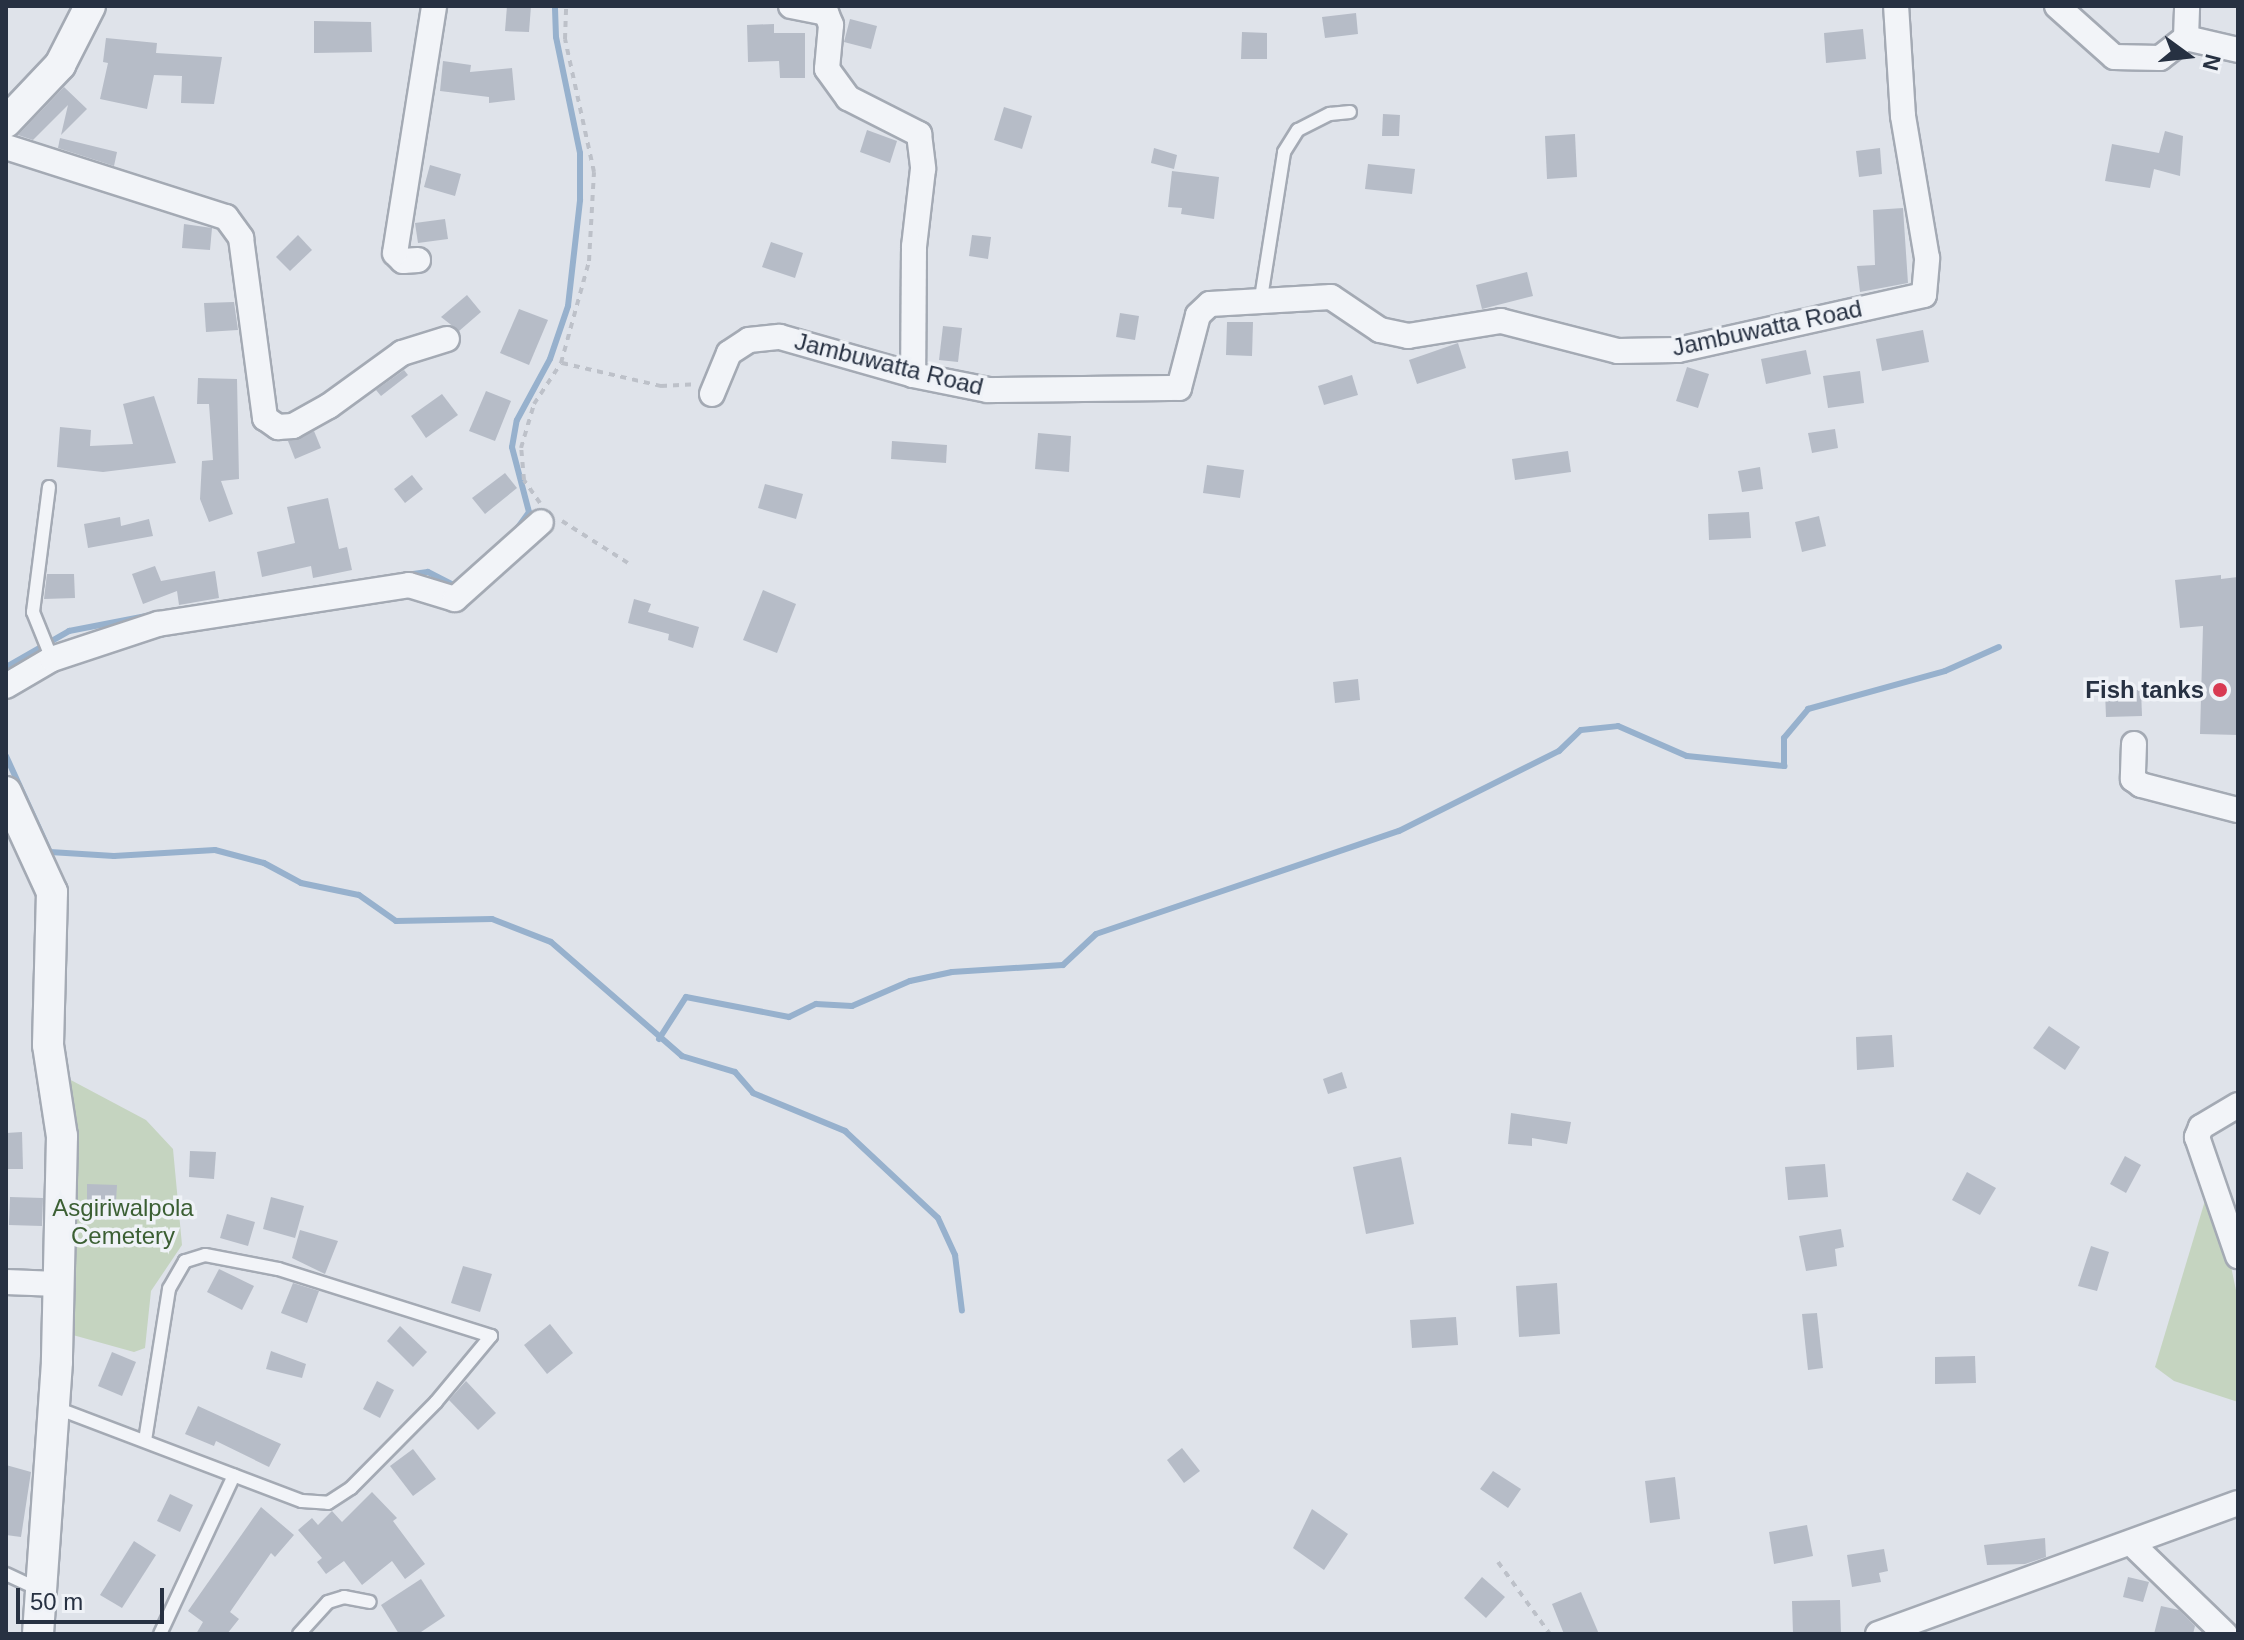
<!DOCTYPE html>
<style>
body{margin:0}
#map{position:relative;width:2244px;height:1640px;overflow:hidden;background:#dfe3ea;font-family:Helvetica,sans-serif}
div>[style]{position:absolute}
.green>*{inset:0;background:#c5d4c0}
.stream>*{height:6px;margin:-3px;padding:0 3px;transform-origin:3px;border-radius:3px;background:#97b1cd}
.building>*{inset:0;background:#b6bcc7}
.path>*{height:4px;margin-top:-2px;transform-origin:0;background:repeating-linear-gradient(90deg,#bdc1c9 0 6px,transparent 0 12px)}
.roads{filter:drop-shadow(2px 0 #a4aab4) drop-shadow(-2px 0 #a4aab4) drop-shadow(0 2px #a4aab4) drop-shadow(0 -2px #a4aab4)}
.service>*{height:12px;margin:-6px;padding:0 6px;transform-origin:6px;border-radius:6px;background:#f2f4f8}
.minor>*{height:24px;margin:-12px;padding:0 12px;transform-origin:12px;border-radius:12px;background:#f2f4f8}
.tertiary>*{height:30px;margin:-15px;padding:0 15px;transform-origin:15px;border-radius:15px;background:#f2f4f8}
.dots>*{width:22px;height:22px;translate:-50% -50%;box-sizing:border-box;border:4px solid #eff2f7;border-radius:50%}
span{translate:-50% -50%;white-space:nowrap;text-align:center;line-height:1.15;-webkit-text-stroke:7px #eff2f7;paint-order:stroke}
.street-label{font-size:24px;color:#273142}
.poi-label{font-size:24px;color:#273142;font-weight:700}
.right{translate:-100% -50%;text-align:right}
.park-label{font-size:24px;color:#3b5f33}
.frame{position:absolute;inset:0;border:8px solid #273142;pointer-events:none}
.north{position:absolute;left:2148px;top:16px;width:80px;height:80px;-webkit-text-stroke:6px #eff2f7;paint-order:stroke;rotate:105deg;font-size:22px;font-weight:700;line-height:32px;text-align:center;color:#273142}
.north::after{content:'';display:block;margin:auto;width:28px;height:36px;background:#273142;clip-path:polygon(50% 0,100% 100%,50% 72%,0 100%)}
.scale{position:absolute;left:16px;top:1588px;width:148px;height:36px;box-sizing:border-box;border:4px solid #273142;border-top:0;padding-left:10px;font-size:24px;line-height:28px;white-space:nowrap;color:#273142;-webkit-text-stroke:6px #eff2f7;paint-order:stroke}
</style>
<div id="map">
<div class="green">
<div style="clip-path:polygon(67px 1078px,146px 1120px,173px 1149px,182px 1245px,151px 1291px,145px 1348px,134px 1352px,62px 1332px)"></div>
<div style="clip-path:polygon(2207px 1194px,2228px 1252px,2238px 1300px,2238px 1402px,2174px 1381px,2155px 1367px)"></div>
</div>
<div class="stream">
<div style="left:516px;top:530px;width:22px;rotate:-54deg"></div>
<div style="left:529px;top:512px;width:67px;rotate:-104.7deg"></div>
<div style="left:512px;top:447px;width:27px;rotate:-80deg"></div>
<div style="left:517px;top:420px;width:69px;rotate:-61.6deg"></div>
<div style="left:550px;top:359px;width:56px;rotate:-71.2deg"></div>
<div style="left:568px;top:306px;width:107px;rotate:-83.5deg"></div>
<div style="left:580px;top:200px;width:47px;rotate:-90deg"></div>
<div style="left:580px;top:153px;width:118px;rotate:-101.7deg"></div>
<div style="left:556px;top:37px;width:31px;rotate:-92deg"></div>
<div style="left:391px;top:577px;width:37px;rotate:-8deg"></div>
<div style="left:428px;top:572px;width:29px;rotate:27deg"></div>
<div style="left:6px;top:667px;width:73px;rotate:-29.7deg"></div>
<div style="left:69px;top:631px;width:84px;rotate:-11deg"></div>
<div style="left:6px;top:756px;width:106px;rotate:65.4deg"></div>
<div style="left:50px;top:852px;width:64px;rotate:3.6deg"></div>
<div style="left:114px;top:856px;width:101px;rotate:-3.4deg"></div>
<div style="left:215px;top:850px;width:51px;rotate:14.9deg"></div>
<div style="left:264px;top:863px;width:42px;rotate:28.4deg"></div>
<div style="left:301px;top:883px;width:59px;rotate:11.7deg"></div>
<div style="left:359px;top:895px;width:45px;rotate:35.1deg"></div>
<div style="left:396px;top:921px;width:96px;rotate:-1.2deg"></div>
<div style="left:492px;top:919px;width:63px;rotate:21.3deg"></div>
<div style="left:551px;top:942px;width:174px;rotate:41deg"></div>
<div style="left:682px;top:1056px;width:55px;rotate:16.8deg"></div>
<div style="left:735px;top:1072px;width:28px;rotate:49deg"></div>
<div style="left:753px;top:1093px;width:100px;rotate:22.4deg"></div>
<div style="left:845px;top:1131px;width:127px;rotate:43.1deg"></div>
<div style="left:938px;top:1218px;width:41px;rotate:65.3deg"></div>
<div style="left:955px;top:1255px;width:56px;rotate:82.9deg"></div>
<div style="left:659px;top:1039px;width:50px;rotate:-57.3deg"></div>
<div style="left:686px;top:997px;width:105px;rotate:11deg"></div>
<div style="left:789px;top:1017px;width:30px;rotate:-26deg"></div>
<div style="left:816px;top:1004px;width:36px;rotate:3deg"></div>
<div style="left:852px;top:1006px;width:63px;rotate:-23.3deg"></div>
<div style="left:910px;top:981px;width:43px;rotate:-12.1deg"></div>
<div style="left:952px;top:972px;width:111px;rotate:-3.6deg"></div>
<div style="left:1063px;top:965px;width:45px;rotate:-43.2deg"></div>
<div style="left:1096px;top:934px;width:320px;rotate:-18.8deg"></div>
<div style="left:1399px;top:831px;width:179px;rotate:-26.6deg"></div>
<div style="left:1559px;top:751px;width:30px;rotate:-44deg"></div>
<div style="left:1581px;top:730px;width:37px;rotate:-6deg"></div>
<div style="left:1618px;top:726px;width:75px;rotate:23.5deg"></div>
<div style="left:1687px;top:756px;width:98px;rotate:5.9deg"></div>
<div style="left:1784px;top:766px;width:28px;rotate:-90deg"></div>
<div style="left:1784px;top:738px;width:38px;rotate:-50deg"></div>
<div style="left:1808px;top:709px;width:142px;rotate:-15.5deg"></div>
<div style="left:1945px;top:671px;width:59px;rotate:-24deg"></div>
</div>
<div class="building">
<div style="clip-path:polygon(507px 6px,531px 6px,529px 32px,505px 31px)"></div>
<div style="clip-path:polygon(1356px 13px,1358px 34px,1325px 38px,1322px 17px)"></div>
<div style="clip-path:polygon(850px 19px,877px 26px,871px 49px,844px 42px)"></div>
<div style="clip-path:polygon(314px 21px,371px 22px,372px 52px,314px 53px)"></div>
<div style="clip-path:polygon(774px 24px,774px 33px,805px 33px,805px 78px,780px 78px,779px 61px,748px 62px,747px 25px)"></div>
<div style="clip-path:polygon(1863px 29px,1866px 59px,1826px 63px,1824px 33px)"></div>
<div style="clip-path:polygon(1242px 32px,1267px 33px,1267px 59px,1241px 59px)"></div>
<div style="clip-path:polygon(106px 38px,157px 43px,156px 53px,222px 57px,214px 104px,181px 103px,182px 76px,154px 75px,147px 109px,100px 99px,108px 63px,103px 62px)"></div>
<div style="clip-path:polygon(443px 61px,471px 65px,470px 72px,512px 68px,515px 100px,489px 103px,489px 97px,440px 91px)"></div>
<div style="clip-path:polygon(64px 87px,87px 109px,61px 135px,68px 105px,33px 140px,18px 135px)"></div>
<div style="clip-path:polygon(1004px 107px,1032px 116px,1022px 149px,994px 140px)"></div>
<div style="clip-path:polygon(1383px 114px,1400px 115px,1399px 136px,1382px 136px)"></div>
<div style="clip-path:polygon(867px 130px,897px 141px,890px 163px,860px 152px)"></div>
<div style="clip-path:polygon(2165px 131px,2183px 136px,2180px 176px,2154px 169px,2150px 188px,2105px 181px,2112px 144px,2159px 153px)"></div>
<div style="clip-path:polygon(1575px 134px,1577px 177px,1547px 179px,1545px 136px)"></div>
<div style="clip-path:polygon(60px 138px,117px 152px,114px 166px,58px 148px)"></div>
<div style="clip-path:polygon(1154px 148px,1177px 155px,1174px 169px,1151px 163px)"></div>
<div style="clip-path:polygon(1880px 148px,1882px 174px,1859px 177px,1856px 151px)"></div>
<div style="clip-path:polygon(1368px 164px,1415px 169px,1412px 194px,1365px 189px)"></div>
<div style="clip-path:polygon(430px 165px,461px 174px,455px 196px,424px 187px)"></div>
<div style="clip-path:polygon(1172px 171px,1219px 177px,1214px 219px,1181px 214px,1182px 208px,1168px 207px)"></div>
<div style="clip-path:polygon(1903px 208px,1908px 283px,1860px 292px,1857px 266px,1875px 265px,1873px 210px)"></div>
<div style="clip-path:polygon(445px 219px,448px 239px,418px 243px,415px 223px)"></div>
<div style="clip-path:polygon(184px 224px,212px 228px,210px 250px,182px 248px)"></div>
<div style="clip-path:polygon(298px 235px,312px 250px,290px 271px,276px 257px)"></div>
<div style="clip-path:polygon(972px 235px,991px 237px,988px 259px,969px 256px)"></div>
<div style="clip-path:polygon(771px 242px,803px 253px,795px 278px,762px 267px)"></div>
<div style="clip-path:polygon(1527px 272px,1533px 296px,1482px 309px,1476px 285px)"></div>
<div style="clip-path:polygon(467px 295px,481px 312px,459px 331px,441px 317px)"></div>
<div style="clip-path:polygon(234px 302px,238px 330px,206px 332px,204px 303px)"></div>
<div style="clip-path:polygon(519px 309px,548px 320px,529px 365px,500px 353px)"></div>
<div style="clip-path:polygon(1120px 313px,1139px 316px,1135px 340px,1116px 337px)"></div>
<div style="clip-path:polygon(1227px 322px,1253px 322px,1252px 356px,1226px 355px)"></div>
<div style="clip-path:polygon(943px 326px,962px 328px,958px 362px,939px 360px)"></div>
<div style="clip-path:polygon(1923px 330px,1929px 362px,1882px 371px,1876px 339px)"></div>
<div style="clip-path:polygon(1458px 343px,1466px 368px,1417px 384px,1409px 360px)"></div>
<div style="clip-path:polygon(1806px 350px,1811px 374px,1766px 384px,1761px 359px)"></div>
<div style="clip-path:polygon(1687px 367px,1709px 374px,1698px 408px,1676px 401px)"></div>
<div style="clip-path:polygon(404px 370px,408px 375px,381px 396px,376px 390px)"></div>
<div style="clip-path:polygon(1860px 371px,1864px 403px,1828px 408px,1823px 376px)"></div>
<div style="clip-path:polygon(1352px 375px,1358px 395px,1324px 405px,1318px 386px)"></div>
<div style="clip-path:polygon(198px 378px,237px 379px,239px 479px,221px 481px,233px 514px,209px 522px,200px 499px,202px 461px,213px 460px,209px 404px,197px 404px)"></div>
<div style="clip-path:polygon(486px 391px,511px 401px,495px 441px,469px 431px)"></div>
<div style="clip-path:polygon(442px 394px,458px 415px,426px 438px,411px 416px)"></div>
<div style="clip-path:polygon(154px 396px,176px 463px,103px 472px,57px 467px,60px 427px,91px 430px,90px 446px,133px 444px,123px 404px)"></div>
<div style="clip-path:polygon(1835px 429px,1838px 448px,1812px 453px,1808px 433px)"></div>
<div style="clip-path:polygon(314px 431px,321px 448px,295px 459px,288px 441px)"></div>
<div style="clip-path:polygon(1038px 433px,1071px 436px,1069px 472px,1035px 469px)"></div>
<div style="clip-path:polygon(892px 441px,947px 445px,946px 463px,891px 459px)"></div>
<div style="clip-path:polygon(1568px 451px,1571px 472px,1515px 480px,1512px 459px)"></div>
<div style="clip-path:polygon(1207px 465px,1244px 470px,1240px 498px,1203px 493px)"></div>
<div style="clip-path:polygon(1760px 467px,1763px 489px,1742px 492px,1738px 471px)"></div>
<div style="clip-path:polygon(505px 473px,517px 488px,485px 514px,472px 498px)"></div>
<div style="clip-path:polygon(412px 475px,423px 489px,405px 503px,394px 489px)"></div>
<div style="clip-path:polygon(765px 484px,803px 494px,796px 519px,758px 508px)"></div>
<div style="clip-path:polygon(328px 498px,339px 549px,347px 547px,352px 570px,313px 578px,311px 566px,262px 577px,257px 552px,295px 543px,287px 507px)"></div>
<div style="clip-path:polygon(1749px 512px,1751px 538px,1709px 540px,1708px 514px)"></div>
<div style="clip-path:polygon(1819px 516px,1826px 546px,1802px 552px,1795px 522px)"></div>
<div style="clip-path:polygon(120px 517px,121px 526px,149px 519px,153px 536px,88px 548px,84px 524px)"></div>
<div style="clip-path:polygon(155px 566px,161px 581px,215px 571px,219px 598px,179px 605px,177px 591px,143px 604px,132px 574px)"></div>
<div style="clip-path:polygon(47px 574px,74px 574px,75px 598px,44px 599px)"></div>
<div style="clip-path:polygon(2221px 575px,2221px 579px,2238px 577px,2238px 735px,2200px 734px,2203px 626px,2180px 628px,2175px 580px)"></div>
<div style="clip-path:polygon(763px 590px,796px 604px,777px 653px,743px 640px)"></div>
<div style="clip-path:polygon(634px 599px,651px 604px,648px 612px,699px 627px,693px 648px,668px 640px,669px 634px,628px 623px)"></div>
<div style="clip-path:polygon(1358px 679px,1360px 700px,1335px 703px,1333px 682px)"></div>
<div style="clip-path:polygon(2141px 690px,2142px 716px,2106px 717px,2105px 691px)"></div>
<div style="clip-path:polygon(2049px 1026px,2080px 1047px,2065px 1070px,2033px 1048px)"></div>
<div style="clip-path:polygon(1892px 1035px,1894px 1067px,1857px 1070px,1856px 1037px)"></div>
<div style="clip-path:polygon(1342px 1072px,1347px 1088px,1328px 1094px,1323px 1079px)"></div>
<div style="clip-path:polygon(1511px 1113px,1571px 1122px,1567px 1144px,1532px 1138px,1532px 1146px,1508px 1144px)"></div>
<div style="clip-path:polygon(22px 1132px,23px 1169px,6px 1169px,6px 1133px)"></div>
<div style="clip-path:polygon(190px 1151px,216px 1152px,214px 1179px,189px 1177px)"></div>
<div style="clip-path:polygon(2125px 1156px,2141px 1165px,2126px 1193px,2110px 1184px)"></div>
<div style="clip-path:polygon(1401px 1157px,1414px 1224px,1366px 1234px,1353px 1167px)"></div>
<div style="clip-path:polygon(1825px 1164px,1828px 1197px,1788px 1200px,1785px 1167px)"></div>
<div style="clip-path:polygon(1967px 1172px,1996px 1188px,1980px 1215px,1952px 1200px)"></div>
<div style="clip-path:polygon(87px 1184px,117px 1185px,116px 1201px,87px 1200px)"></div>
<div style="clip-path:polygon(10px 1197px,43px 1198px,42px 1226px,9px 1225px)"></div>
<div style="clip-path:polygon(271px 1197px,304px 1206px,295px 1238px,263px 1229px)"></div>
<div style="clip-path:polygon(227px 1214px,255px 1222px,248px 1246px,220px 1238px)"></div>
<div style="clip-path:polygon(1841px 1229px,1844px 1247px,1835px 1249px,1837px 1266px,1806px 1271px,1799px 1236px)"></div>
<div style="clip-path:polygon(300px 1230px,338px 1241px,325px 1274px,292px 1258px)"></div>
<div style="clip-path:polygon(2091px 1246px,2109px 1252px,2097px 1291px,2078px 1286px)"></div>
<div style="clip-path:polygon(463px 1266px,492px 1274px,480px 1312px,451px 1303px)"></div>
<div style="clip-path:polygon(219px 1269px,254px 1286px,242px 1310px,207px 1292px)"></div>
<div style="clip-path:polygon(293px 1283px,319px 1291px,307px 1323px,281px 1313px)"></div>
<div style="clip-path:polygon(1557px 1283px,1560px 1334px,1519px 1337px,1516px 1286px)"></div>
<div style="clip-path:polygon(1817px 1313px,1823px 1368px,1808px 1370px,1802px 1314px)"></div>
<div style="clip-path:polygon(1456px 1317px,1458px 1345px,1412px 1348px,1410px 1320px)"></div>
<div style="clip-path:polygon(550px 1324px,573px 1353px,547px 1374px,524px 1345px)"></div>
<div style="clip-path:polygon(400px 1326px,427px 1352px,413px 1367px,387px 1341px)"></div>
<div style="clip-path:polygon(271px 1351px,306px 1364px,302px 1378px,266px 1369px)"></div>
<div style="clip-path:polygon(112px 1352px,136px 1362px,122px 1396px,98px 1386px)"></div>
<div style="clip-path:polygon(1975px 1356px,1976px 1383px,1935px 1384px,1935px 1357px)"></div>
<div style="clip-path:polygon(377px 1381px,394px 1390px,380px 1418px,363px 1409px)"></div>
<div style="clip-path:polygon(466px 1381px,496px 1413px,478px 1430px,449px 1400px)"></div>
<div style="clip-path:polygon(198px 1406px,281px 1444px,269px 1467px,216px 1441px,214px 1446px,185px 1434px)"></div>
<div style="clip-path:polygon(1182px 1448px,1200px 1471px,1184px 1483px,1167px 1460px)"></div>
<div style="clip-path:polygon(413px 1449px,436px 1479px,413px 1496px,390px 1466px)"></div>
<div style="clip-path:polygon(6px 1465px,31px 1472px,21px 1537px,6px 1535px)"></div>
<div style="clip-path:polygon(1493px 1471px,1521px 1489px,1508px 1508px,1480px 1489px)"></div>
<div style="clip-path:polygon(1675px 1477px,1680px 1519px,1650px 1523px,1645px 1481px)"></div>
<div style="clip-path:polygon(372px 1492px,397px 1518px,393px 1521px,425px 1564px,405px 1579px,392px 1561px,362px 1585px,344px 1561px,326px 1574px,317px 1562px,322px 1558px,298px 1530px,312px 1518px,318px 1525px,332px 1511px,342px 1522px)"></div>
<div style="clip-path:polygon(170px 1494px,193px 1505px,180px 1532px,157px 1521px)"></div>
<div style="clip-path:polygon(261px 1507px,294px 1535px,275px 1557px,271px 1553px,230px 1612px,239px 1619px,227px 1634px,196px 1634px,203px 1622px,188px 1611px)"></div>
<div style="clip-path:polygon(1312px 1509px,1348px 1534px,1324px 1570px,1293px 1548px)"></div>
<div style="clip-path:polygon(1807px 1525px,1813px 1556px,1774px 1564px,1769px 1532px)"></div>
<div style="clip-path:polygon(2045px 1538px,2046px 1557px,2025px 1564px,1987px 1565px,1984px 1545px)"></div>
<div style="clip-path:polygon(134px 1541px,156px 1555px,122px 1608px,100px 1595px)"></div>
<div style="clip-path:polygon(1884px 1549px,1888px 1571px,1879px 1573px,1881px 1582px,1852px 1587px,1847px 1555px)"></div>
<div style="clip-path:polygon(1482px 1577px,1505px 1597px,1486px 1618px,1464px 1598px)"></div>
<div style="clip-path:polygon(2128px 1577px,2149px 1582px,2143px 1602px,2123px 1597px)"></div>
<div style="clip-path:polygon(421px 1579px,445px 1616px,418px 1634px,399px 1634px,381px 1605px)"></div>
<div style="clip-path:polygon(1581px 1592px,1599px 1634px,1564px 1634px,1552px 1604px)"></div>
<div style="clip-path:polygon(1840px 1600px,1841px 1634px,1793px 1634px,1792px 1601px)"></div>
<div style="clip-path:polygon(2161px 1606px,2179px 1610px,2195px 1626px,2193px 1634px,2154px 1634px)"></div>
</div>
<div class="path">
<div style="left:562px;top:363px;width:102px;rotate:13.1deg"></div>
<div style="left:661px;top:386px;width:34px;rotate:-3deg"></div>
<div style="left:540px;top:503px;width:28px;rotate:-125deg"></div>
<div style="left:524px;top:480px;width:32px;rotate:-95deg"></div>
<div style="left:521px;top:448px;width:46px;rotate:-73.5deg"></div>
<div style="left:534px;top:404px;width:49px;rotate:-56.6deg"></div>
<div style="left:561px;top:363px;width:106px;rotate:-74.6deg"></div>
<div style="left:589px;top:261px;width:89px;rotate:-86.8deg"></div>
<div style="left:594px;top:172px;width:136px;rotate:-102.3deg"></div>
<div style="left:565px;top:39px;width:33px;rotate:-88deg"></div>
<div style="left:562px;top:521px;width:78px;rotate:32.5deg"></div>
<div style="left:1498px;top:1562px;width:89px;rotate:54.2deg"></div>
</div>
<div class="roads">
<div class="service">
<div style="left:1261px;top:298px;width:148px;rotate:-81deg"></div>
<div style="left:1284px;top:152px;width:26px;rotate:-58deg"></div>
<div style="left:1298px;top:130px;width:36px;rotate:-27deg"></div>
<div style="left:1330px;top:114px;width:20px;rotate:-6deg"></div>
<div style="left:49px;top:487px;width:126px;rotate:97.3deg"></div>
<div style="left:33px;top:612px;width:51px;rotate:68deg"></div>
<div style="left:54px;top:1407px;width:265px;rotate:20.8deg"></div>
<div style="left:302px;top:1501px;width:26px;rotate:4deg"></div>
<div style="left:328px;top:1503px;width:27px;rotate:-33deg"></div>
<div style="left:351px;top:1488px;width:121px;rotate:-45.3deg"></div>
<div style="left:436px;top:1402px;width:86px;rotate:-50.2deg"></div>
<div style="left:491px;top:1336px;width:223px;rotate:-162.5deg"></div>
<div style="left:278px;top:1269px;width:74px;rotate:-169.1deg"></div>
<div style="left:205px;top:1255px;width:21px;rotate:163deg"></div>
<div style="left:185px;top:1261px;width:32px;rotate:120deg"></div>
<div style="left:169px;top:1289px;width:153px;rotate:99deg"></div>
<div style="left:6px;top:1574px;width:35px;rotate:25deg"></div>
<div style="left:160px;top:1634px;width:175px;rotate:-65deg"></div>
<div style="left:299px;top:1634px;width:43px;rotate:-47.8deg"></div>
<div style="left:328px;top:1602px;width:17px;rotate:-17deg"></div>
<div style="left:344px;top:1597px;width:26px;rotate:11deg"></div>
</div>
<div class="minor">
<div style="left:791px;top:6px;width:36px;rotate:11deg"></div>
<div style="left:826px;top:13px;width:13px;rotate:67deg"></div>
<div style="left:831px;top:25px;width:44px;rotate:95.2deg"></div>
<div style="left:827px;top:69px;width:36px;rotate:54deg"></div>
<div style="left:848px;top:98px;width:80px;rotate:26.9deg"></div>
<div style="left:919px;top:134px;width:35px;rotate:83deg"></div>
<div style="left:923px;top:169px;width:79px;rotate:96.6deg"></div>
<div style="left:914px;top:247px;width:128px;rotate:90.4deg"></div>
<div style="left:2057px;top:6px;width:76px;rotate:41.8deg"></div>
<div style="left:2114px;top:57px;width:46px;rotate:1.2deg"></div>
<div style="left:2160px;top:58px;width:33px;rotate:-38deg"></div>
<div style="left:2186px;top:38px;width:32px;rotate:-88deg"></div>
<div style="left:2186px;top:38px;width:53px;rotate:13deg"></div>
<div style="left:6px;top:147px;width:231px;rotate:17.7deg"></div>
<div style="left:226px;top:217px;width:26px;rotate:54deg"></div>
<div style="left:241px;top:238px;width:182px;rotate:82.4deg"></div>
<div style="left:265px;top:418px;width:16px;rotate:35deg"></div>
<div style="left:278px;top:427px;width:15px;rotate:-4deg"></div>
<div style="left:293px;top:426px;width:41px;rotate:-29.1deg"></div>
<div style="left:329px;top:406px;width:90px;rotate:-36deg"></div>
<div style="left:402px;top:353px;width:47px;rotate:-17.3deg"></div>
<div style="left:418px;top:260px;width:15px;rotate:176deg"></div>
<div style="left:403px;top:261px;width:11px;rotate:-135deg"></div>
<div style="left:395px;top:253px;width:250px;rotate:-81deg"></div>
<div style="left:712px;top:394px;width:44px;rotate:-67.5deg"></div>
<div style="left:729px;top:353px;width:24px;rotate:-33deg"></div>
<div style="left:749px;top:340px;width:31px;rotate:-6deg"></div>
<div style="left:780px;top:337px;width:138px;rotate:15.9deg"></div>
<div style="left:913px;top:375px;width:76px;rotate:11.3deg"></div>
<div style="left:988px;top:390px;width:191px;rotate:-0.6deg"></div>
<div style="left:1179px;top:388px;width:75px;rotate:-75.4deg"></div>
<div style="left:1198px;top:315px;width:16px;rotate:-43deg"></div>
<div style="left:1210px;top:304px;width:121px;rotate:-3.3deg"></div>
<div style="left:1331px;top:297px;width:59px;rotate:34deg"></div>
<div style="left:1380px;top:330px;width:29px;rotate:12deg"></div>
<div style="left:1408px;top:336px;width:94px;rotate:-9.2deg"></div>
<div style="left:1501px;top:321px;width:121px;rotate:14.4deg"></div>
<div style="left:1618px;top:351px;width:60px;rotate:-1deg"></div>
<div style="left:1678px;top:350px;width:252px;rotate:-12.6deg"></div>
<div style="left:1924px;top:295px;width:37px;rotate:-85deg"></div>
<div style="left:1927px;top:258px;width:144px;rotate:-99.6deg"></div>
<div style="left:1903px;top:116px;width:110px;rotate:-93.6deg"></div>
<div style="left:6px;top:686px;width:53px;rotate:-30.4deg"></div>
<div style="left:52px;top:659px;width:112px;rotate:-18.3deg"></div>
<div style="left:158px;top:624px;width:254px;rotate:-8.8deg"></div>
<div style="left:409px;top:585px;width:48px;rotate:16.9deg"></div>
<div style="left:455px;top:599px;width:115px;rotate:-41.8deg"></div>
<div style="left:2134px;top:744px;width:35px;rotate:92deg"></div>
<div style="left:2133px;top:779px;width:10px;rotate:37deg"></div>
<div style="left:2141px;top:785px;width:100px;rotate:14.5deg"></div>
<div style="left:2238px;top:1105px;width:43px;rotate:149.3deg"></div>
<div style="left:2201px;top:1127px;width:11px;rotate:112deg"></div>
<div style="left:2197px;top:1137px;width:126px;rotate:71deg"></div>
<div style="left:6px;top:1282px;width:52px;rotate:2.2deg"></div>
<div style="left:2131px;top:1543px;width:131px;rotate:44.1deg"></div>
<div style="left:1878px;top:1634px;width:383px;rotate:-20deg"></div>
</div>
<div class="tertiary">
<div style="left:6px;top:122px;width:79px;rotate:-46.5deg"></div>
<div style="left:60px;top:65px;width:66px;rotate:-63deg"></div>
<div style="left:6px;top:792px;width:110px;rotate:65.3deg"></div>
<div style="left:52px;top:892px;width:153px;rotate:91.5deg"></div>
<div style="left:48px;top:1045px;width:92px;rotate:81.3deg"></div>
<div style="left:62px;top:1136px;width:226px;rotate:91.3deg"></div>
<div style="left:57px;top:1362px;width:273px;rotate:94deg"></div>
</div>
</div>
<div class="dots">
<div style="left:2220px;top:690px;background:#d83a52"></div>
</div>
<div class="street-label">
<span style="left:1767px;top:328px;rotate:-12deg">Jambuwatta Road</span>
<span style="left:889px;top:364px;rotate:14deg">Jambuwatta Road</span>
</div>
<div class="poi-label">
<span class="right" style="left:2204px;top:690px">Fish tanks</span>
</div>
<div class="park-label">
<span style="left:123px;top:1222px">Asgiriwalpola<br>Cemetery</span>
</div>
<div class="frame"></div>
<div class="north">N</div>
<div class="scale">50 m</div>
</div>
